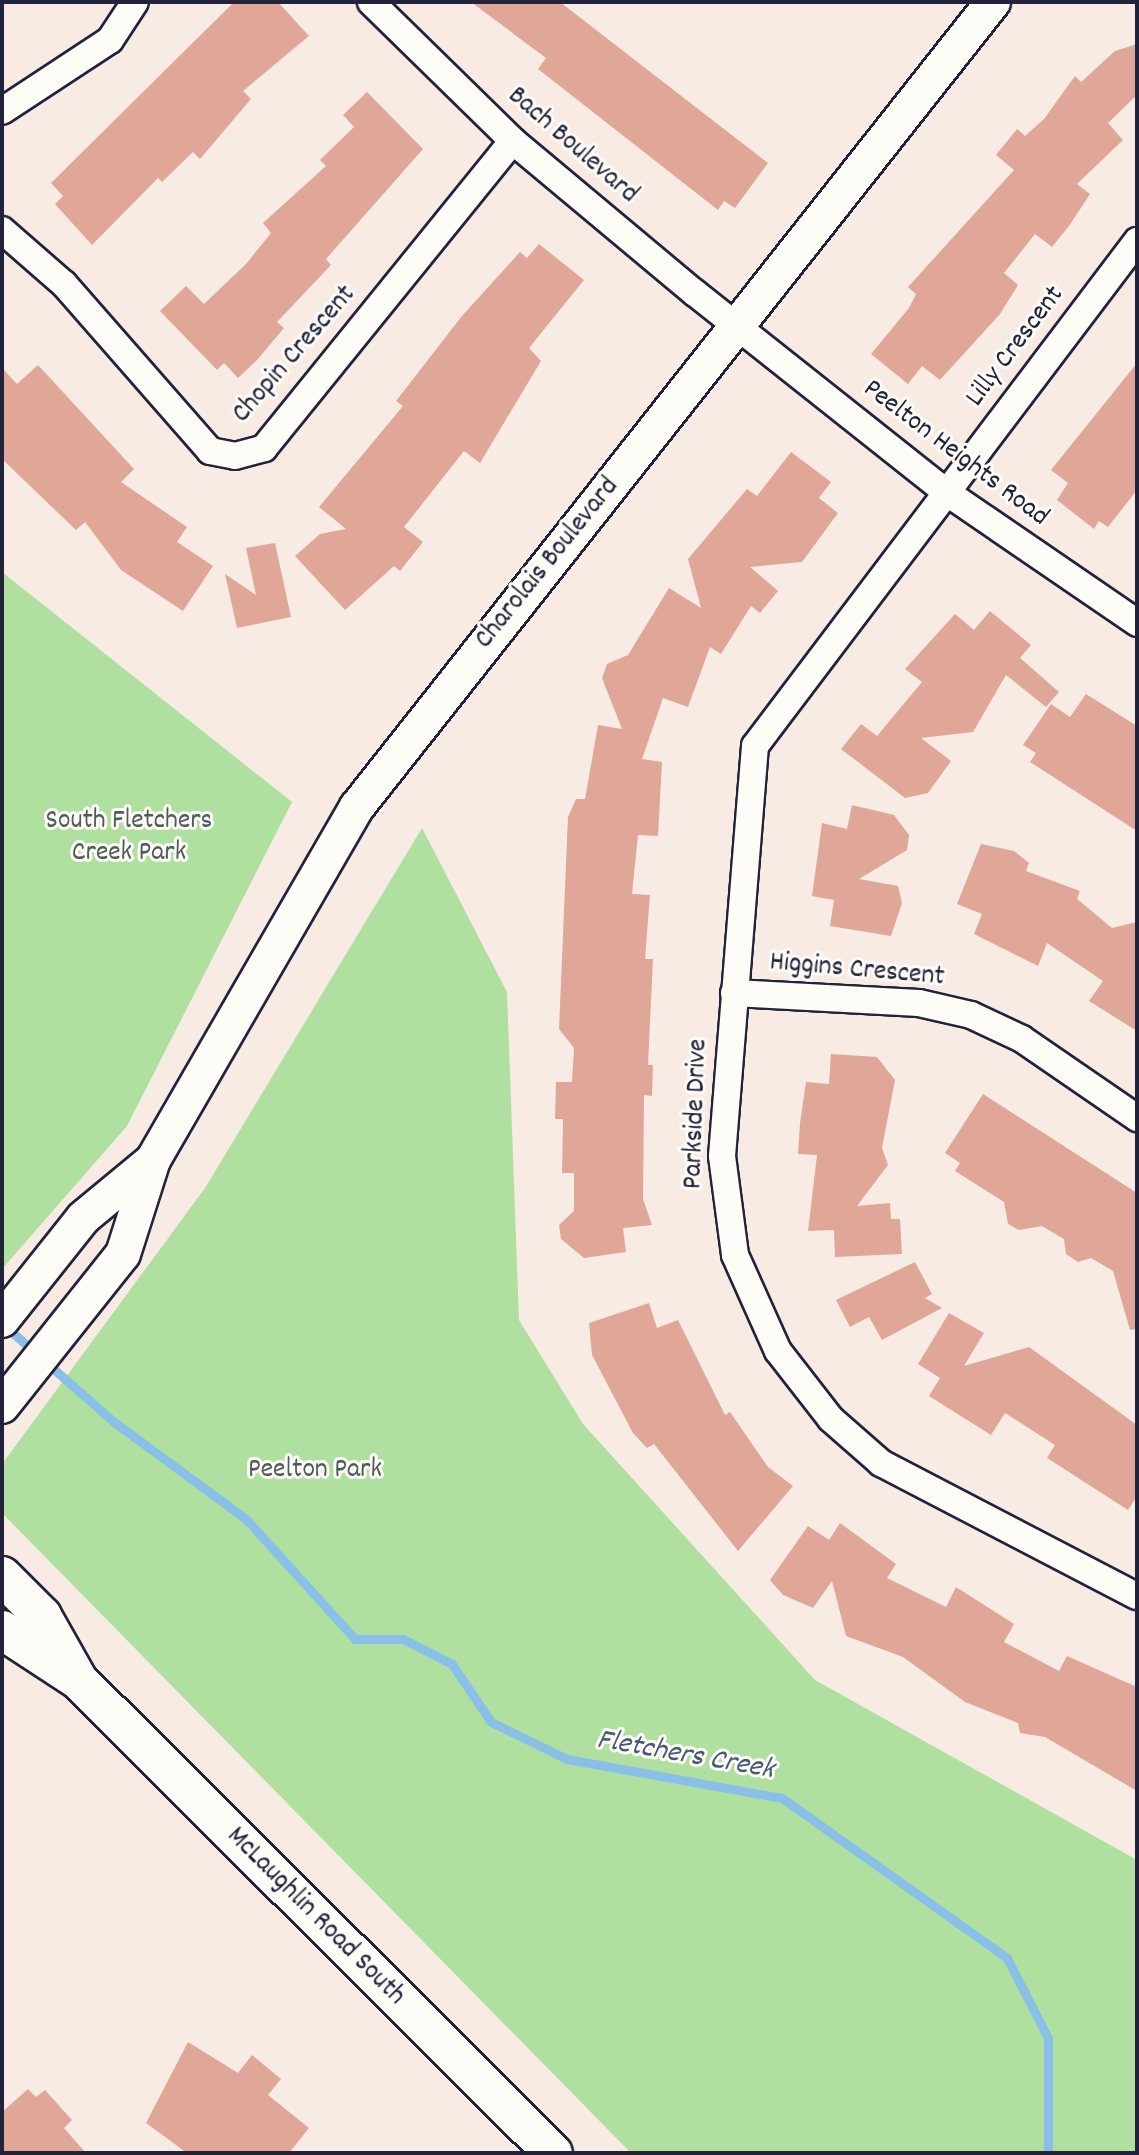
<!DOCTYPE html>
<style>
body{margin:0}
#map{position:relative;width:1139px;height:2155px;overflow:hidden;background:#f7ebe4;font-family:Dekko,sans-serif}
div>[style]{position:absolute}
.green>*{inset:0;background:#b0e0a0}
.stream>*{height:9px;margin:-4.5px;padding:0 4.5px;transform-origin:4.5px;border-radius:4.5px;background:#8ac0e7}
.building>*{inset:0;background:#e0a799}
.roads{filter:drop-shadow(2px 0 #22223b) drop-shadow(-2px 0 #22223b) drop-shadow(0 2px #22223b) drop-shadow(0 -2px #22223b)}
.minor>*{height:26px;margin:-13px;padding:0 13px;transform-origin:13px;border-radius:13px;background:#fdfcf7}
.tertiary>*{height:34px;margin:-17px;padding:0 17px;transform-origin:17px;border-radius:17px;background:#fdfcf7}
.secondary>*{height:38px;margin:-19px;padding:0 19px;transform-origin:19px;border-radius:19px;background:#fdfcf7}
span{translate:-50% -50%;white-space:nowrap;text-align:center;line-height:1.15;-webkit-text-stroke:6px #fdfcf7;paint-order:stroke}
.street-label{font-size:28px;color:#22223b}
.park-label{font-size:28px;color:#4d5b59}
.water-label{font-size:30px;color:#465977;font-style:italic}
.frame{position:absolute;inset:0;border:4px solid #22223b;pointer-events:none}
</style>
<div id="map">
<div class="green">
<div style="clip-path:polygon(2px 572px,292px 802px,127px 1126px,2px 1269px)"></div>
<div style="clip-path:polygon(422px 828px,507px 992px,519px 1320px,583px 1424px,815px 1680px,1137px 1860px,1137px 2153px,631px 2153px,2px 1513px,2px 1464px,205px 1188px)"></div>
</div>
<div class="stream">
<div style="left:5px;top:1326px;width:145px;rotate:41.4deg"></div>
<div style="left:114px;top:1422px;width:164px;rotate:36.3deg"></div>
<div style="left:246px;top:1519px;width:162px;rotate:47.8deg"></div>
<div style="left:355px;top:1639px;width:48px"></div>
<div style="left:403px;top:1639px;width:55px;rotate:27deg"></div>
<div style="left:452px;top:1664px;width:70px;rotate:56.1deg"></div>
<div style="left:491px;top:1722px;width:85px;rotate:26deg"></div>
<div style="left:567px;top:1759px;width:219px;rotate:10.3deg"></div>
<div style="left:782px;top:1798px;width:276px;rotate:35.4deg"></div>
<div style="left:1007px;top:1958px;width:90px;rotate:62.9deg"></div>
<div style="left:1048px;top:2038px;width:115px;rotate:90deg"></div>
</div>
<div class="building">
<div style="clip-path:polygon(234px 2px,278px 2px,309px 36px,243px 91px,251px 99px,200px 159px,193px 152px,162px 182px,158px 178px,92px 245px,55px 204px,63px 196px,51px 183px)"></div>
<div style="clip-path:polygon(471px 2px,560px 2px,768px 163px,735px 208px,724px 201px,718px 210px,538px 69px,546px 58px)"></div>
<div style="clip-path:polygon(1137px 44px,1137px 95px,1108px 123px,1123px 140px,1077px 184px,1090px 194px,1069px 226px,1052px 247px,1035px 234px,1004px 273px,1018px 285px,1000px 314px,940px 380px,922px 366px,908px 384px,871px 354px,909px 308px,916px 294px,908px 287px,1014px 170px,996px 155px,1017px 129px,1025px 136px,1044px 119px,1075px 76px,1081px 82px,1115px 51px)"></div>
<div style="clip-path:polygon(367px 92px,423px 149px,326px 259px,331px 265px,277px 322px,284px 328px,257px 360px,238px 378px,224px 363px,217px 370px,160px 311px,186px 286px,204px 304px,246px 264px,271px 233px,263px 223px,326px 166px,320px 160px,354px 127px,343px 115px)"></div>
<div style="clip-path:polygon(539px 244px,584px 280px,529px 348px,541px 361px,480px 463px,464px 451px,404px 527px,423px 542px,400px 571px,394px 566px,345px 610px,295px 556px,320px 534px,346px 529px,319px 507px,403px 406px,396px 401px,462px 316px,520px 252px,527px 258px)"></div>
<div style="clip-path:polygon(1137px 363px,1137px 490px,1108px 527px,1099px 521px,1094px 529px,1057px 500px,1068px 483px,1051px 470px)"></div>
<div style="clip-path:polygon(38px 365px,134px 469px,121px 482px,187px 527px,177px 542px,213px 566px,183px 611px,121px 570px,85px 522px,76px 530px,2px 459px,2px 368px,17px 384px)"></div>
<div style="clip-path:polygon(791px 452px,831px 482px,819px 498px,838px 513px,802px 562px,750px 567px,778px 591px,760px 613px,751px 606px,721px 654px,710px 647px,688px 707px,663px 698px,642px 759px,662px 762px,658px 836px,638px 835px,632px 894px,650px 895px,645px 959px,653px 959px,648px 1065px,653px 1065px,652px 1096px,644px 1095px,643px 1199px,652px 1225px,623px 1228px,626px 1252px,584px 1258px,561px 1239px,559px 1225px,574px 1211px,574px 1173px,562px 1173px,563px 1119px,555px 1119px,556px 1082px,572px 1082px,574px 1048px,559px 1029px,568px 817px,576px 799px,585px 799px,598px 725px,622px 729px,602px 678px,607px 664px,628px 655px,669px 588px,701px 608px,688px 559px,747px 489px,757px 496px)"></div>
<div style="clip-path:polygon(275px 543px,291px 617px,237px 628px,225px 574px,256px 595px,246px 548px)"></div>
<div style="clip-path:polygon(990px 611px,1031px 645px,1020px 658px,1059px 692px,1046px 707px,1006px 675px,973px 732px,921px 738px,951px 761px,928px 793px,905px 798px,841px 749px,861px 724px,877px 736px,922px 682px,905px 669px,955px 614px,974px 630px)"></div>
<div style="clip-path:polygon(1086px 694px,1137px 726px,1137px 831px,1030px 762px,1036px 753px,1023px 745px,1051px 704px,1070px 717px)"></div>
<div style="clip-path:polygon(852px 805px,894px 815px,909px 835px,907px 850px,859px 879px,898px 886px,902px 903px,891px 936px,830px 926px,834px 900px,812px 896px,822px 823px,847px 829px)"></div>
<div style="clip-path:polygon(981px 844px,1014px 851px,1029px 863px,1026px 871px,1080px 891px,1077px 899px,1112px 928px,1137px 922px,1137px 1031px,1089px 1001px,1103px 981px,1047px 943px,1038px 966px,974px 934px,982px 914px,957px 904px)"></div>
<div style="clip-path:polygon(831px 1054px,877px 1057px,895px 1080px,882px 1148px,888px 1165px,857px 1206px,890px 1203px,891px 1219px,900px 1219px,902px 1254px,835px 1257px,834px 1230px,808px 1231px,817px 1155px,798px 1154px,800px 1123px,806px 1082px,829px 1084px)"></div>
<div style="clip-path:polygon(983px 1094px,1137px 1193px,1137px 1329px,1130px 1330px,1113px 1271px,1091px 1258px,1078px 1262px,1066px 1254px,1064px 1239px,1042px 1226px,1019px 1230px,1008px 1224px,1004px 1202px,955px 1171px,960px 1163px,945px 1153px)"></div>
<div style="clip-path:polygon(915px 1262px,932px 1294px,925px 1298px,942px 1308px,882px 1340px,869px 1317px,850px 1327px,836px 1300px)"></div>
<div style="clip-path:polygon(649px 1303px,657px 1328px,678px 1320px,725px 1415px,730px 1412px,768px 1467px,793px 1486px,738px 1551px,654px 1444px,647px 1448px,633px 1433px,592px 1355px,589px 1323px)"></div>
<div style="clip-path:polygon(949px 1313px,984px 1333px,964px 1366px,1029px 1347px,1137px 1425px,1137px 1496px,1128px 1510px,1047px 1458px,1055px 1445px,1005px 1413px,991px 1435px,929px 1396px,940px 1378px,918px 1364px)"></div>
<div style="clip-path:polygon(840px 1523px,896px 1564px,887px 1578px,946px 1607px,956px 1587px,1014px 1624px,1004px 1642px,1059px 1671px,1067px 1656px,1137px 1687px,1137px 1791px,1045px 1737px,1020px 1733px,1018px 1723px,965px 1702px,903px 1657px,846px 1636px,832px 1581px,813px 1608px,783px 1595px,770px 1580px,808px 1526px,829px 1540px)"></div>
<div style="clip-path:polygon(188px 2042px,238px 2073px,252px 2055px,281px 2079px,268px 2095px,309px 2128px,289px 2153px,187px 2153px,146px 2123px)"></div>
<div style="clip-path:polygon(28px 2089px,36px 2097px,45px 2090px,72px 2120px,64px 2128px,86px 2153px,2px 2153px,2px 2112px)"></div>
</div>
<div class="roads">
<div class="minor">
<div style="left:371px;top:2px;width:199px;rotate:44.4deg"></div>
<div style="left:513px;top:141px;width:237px;rotate:39.9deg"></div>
<div style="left:695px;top:293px;width:320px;rotate:38.4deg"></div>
<div style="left:946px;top:492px;width:232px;rotate:34.4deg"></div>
<div style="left:2px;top:111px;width:129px;rotate:-33.3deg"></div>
<div style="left:110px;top:40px;width:45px;rotate:-56.7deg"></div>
<div style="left:2px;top:230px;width:82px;rotate:41.1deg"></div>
<div style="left:64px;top:284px;width:222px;rotate:48.8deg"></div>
<div style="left:210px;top:451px;width:25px;rotate:11deg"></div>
<div style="left:235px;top:456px;width:30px;rotate:-15deg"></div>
<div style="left:264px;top:448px;width:395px;rotate:-51deg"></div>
<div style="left:1137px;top:241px;width:633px;rotate:127.11deg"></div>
<div style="left:755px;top:746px;width:411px;rotate:94.6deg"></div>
<div style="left:722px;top:1156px;width:100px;rotate:82.5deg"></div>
<div style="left:735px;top:1255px;width:105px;rotate:65.9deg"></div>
<div style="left:778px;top:1351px;width:86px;rotate:52.1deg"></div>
<div style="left:831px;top:1419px;width:67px;rotate:41.3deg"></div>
<div style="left:881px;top:1463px;width:288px;rotate:27.5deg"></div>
<div style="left:734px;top:993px;width:185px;rotate:3.1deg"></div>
<div style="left:919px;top:1003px;width:53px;rotate:13deg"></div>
<div style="left:971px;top:1015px;width:56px;rotate:25.2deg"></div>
<div style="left:1022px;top:1039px;width:140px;rotate:34.5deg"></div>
</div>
<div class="tertiary">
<div style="left:2px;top:1320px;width:130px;rotate:-51.5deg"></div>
<div style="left:83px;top:1218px;width:91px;rotate:-39.6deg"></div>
<div style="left:2px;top:1406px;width:194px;rotate:-51.5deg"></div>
<div style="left:123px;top:1254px;width:99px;rotate:-72.3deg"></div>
<div style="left:153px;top:1160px;width:408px;rotate:-60deg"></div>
<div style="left:357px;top:807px;width:1026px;rotate:-51.69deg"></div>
</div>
<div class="secondary">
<div style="left:2px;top:1576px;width:57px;rotate:45deg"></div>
<div style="left:42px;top:1616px;width:71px;rotate:60.6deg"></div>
<div style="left:2px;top:1630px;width:91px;rotate:33.3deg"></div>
<div style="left:78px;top:1680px;width:670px;rotate:44.88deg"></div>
</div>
</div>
<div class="street-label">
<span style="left:572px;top:146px;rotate:41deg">Bach Boulevard</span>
<span style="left:1016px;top:347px;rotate:-53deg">Lilly Crescent</span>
<span style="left:295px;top:355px;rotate:-49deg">Chopin Crescent</span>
<span style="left:955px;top:454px;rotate:37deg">Peelton Heights Road</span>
<span style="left:548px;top:564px;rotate:-51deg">Charolais Boulevard</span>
<span style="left:857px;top:971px;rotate:5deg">Higgins Crescent</span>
<span style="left:697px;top:1114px;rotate:-88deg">Parkside Drive</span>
<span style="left:315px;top:1917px;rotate:45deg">McLaughlin Road South</span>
</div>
<div class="park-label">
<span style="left:129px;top:838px">South Fletchers<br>Creek Park</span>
<span style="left:315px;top:1471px">Peelton Park</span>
</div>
<div class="water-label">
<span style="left:685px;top:1757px;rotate:10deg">Fletchers Creek</span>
</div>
<div class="frame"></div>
</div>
